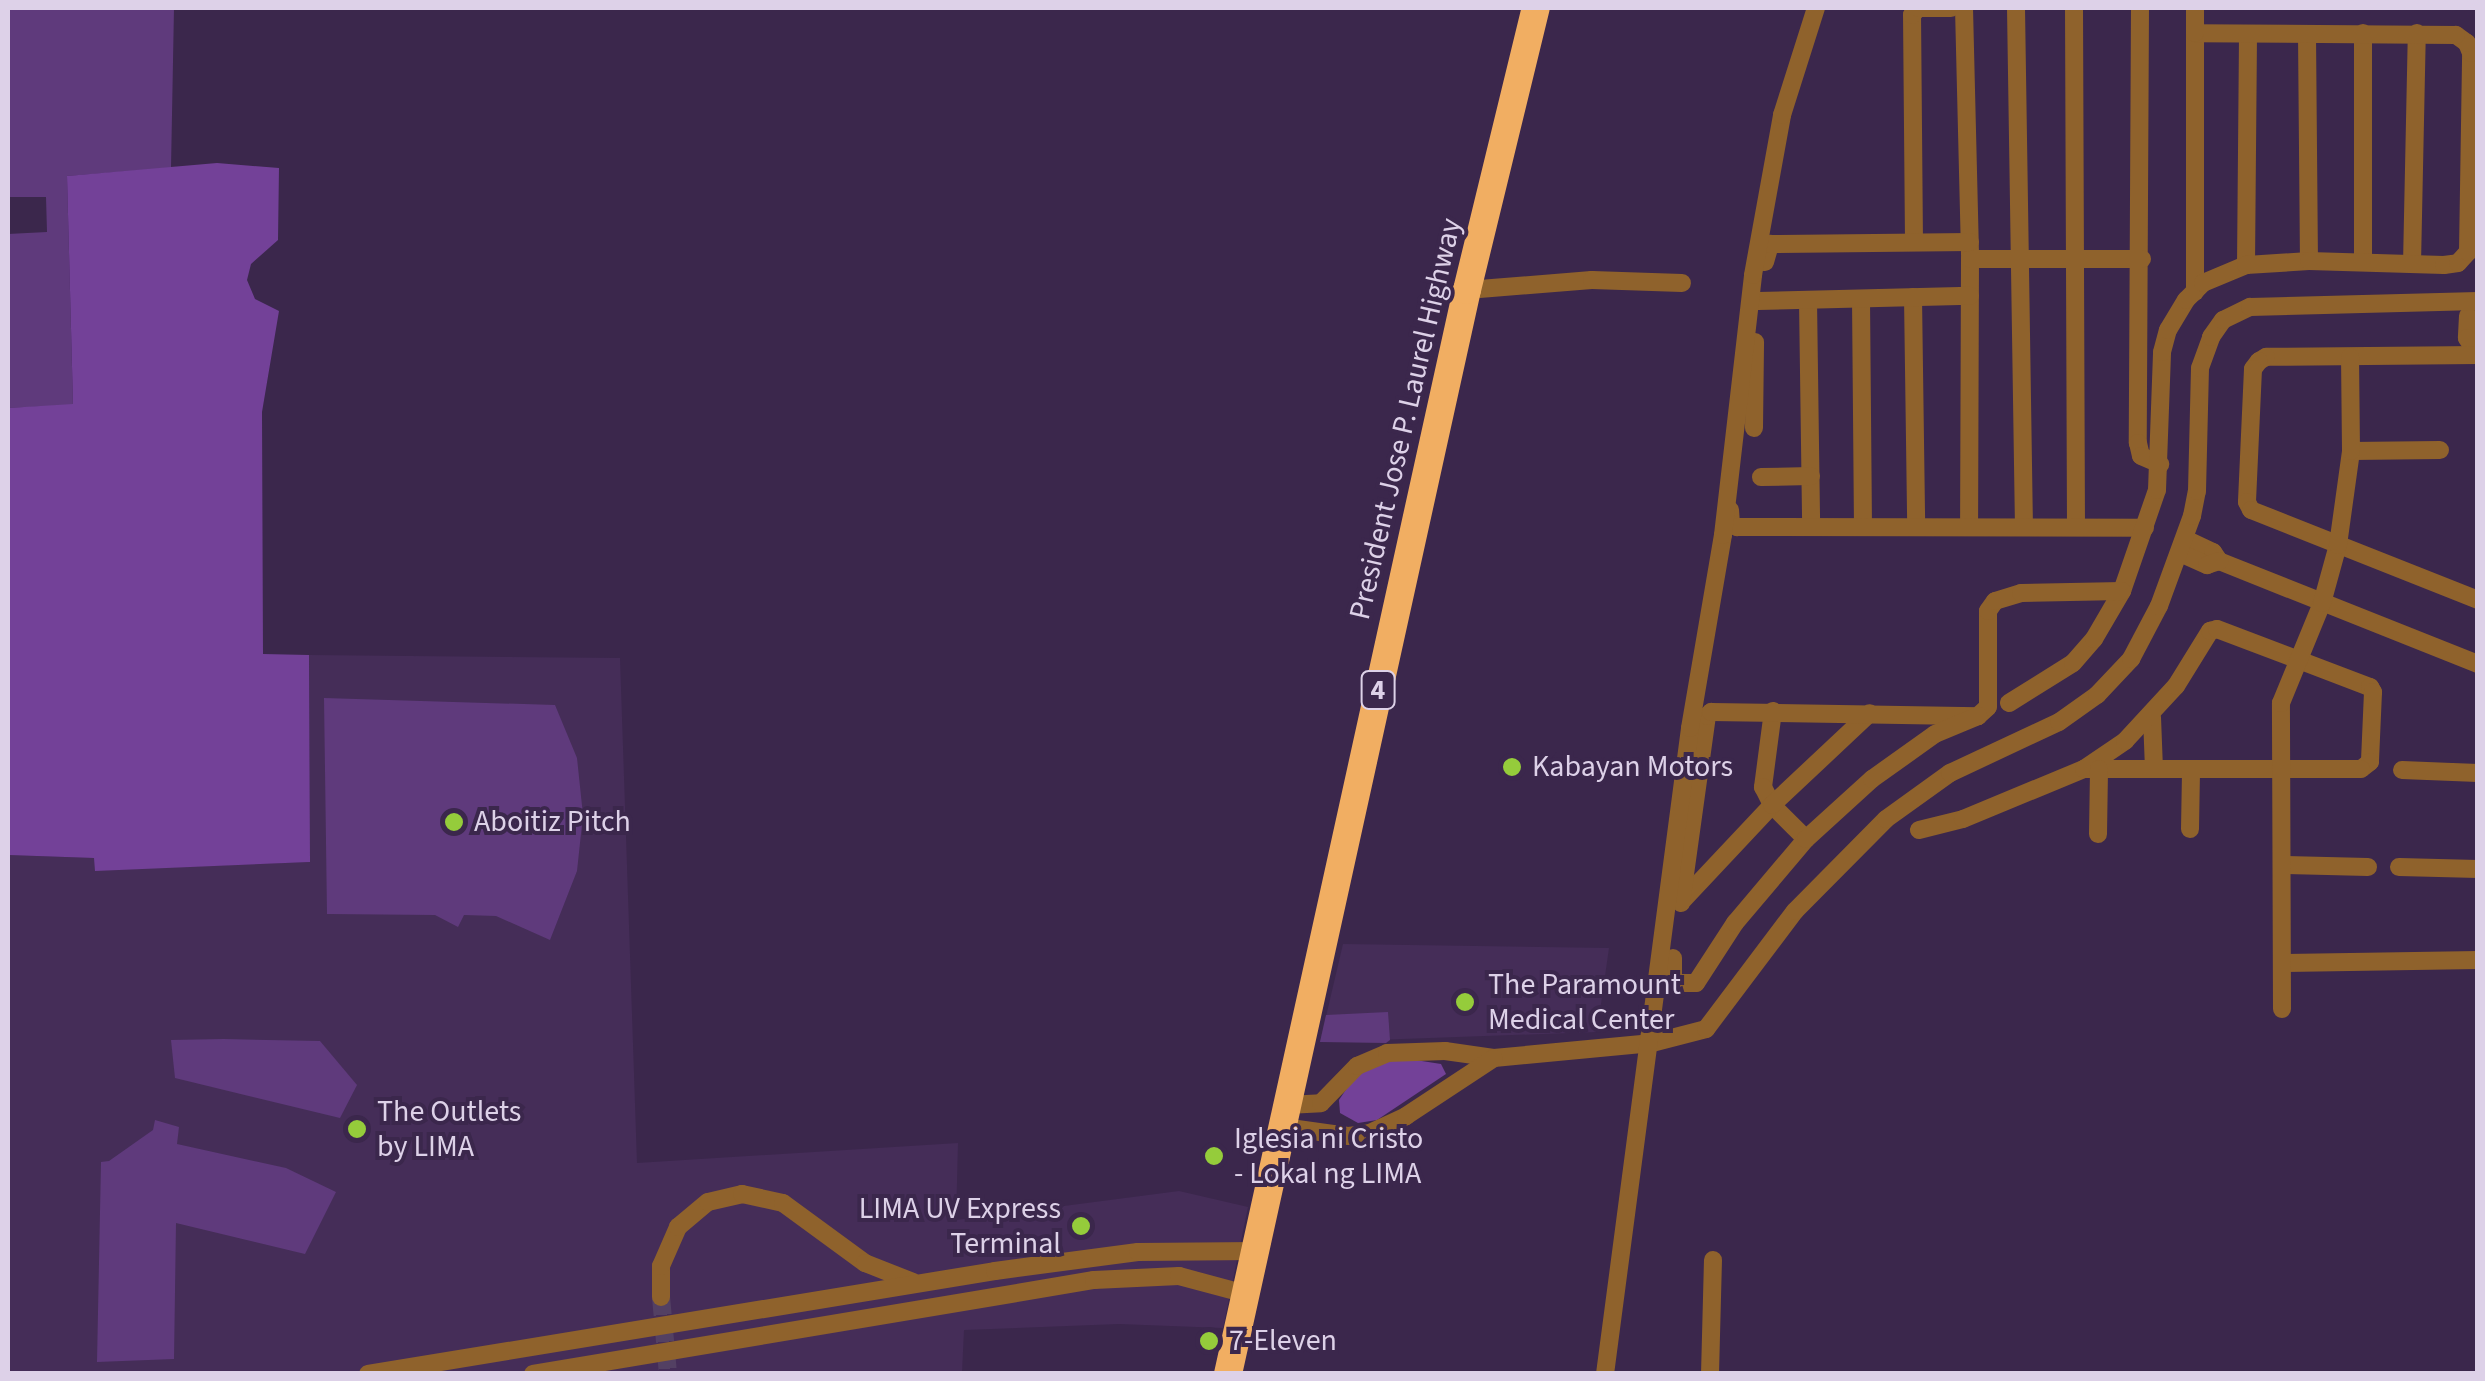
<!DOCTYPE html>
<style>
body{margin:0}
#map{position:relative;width:2485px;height:1381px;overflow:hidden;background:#3b274c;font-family:"Source Sans 3",sans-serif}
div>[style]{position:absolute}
.built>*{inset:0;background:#452d58}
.green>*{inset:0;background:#5f3a7c}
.forest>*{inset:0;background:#734198}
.minor-tunnel>*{height:18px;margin-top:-9px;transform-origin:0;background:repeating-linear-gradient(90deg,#534063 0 18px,transparent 0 27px)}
.minor>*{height:18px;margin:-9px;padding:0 9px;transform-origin:9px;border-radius:9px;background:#8f622c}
.highway>*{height:28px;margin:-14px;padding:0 14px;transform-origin:14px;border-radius:14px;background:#f1ae62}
.dots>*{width:28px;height:28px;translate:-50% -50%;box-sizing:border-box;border:5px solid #3b274c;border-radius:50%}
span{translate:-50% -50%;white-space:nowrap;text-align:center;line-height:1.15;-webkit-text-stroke:8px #3b274c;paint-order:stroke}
.shield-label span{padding:2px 8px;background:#3b274c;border:2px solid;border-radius:8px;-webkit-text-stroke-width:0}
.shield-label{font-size:28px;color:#ddd1e8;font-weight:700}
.street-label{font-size:30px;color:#ddd1e8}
.poi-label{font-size:30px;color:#ddd1e8}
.left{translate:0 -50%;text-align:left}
.right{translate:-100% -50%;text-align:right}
.frame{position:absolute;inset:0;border:10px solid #ddd1e8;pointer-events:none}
</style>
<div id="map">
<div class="built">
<div style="clip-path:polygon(309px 655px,620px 658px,637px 1163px,958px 1143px,956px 1220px,1179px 1191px,1248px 1207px,1223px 1328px,1119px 1324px,964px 1330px,962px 1373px,8px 1374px,8px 855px,95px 858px,95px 870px,310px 862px)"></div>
<div style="clip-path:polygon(1343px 944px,1609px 948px,1597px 1032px,1320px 1042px)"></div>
</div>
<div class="green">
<div style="clip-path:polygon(8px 8px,174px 8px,171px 168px,67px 176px,73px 405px,8px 408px,8px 234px,47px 232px,46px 197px,8px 197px)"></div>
<div style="clip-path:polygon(324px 698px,555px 705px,577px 758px,583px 815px,577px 871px,550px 940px,496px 916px,464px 915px,458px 927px,435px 915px,327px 914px)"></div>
<div style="clip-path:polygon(1388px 1012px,1390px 1040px,1386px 1043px,1320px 1042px,1326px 1015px)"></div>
<div style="clip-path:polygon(224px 1039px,320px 1041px,357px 1085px,340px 1118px,175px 1078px,171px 1040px)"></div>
<div style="clip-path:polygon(155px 1120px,179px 1127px,177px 1144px,286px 1168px,336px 1192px,305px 1254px,176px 1223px,174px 1359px,97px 1362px,101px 1162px,109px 1161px,153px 1130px)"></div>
</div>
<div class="forest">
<div style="clip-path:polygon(217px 163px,279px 168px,278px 240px,251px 264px,247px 280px,255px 299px,279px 311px,262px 412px,263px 654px,309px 655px,310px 862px,95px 871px,94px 858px,8px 855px,8px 408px,73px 404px,67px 176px)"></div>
<div style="clip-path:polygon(1409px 1059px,1441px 1064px,1446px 1074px,1377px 1120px,1358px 1123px,1340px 1113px,1339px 1100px,1355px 1076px,1384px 1062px)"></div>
</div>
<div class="minor-tunnel">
<div style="left:661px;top:1297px;width:77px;rotate:84.8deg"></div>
</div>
<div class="minor">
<div style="left:1964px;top:8px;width:251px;rotate:88.6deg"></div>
<div style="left:1970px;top:259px;width:267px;rotate:90.2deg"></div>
<div style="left:2016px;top:8px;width:518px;rotate:89.12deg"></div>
<div style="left:2074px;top:8px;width:519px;rotate:89.78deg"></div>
<div style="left:2140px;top:8px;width:435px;rotate:90.3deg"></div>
<div style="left:2138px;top:443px;width:13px;rotate:77deg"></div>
<div style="left:2141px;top:456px;width:21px;rotate:23deg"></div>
<div style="left:2195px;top:33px;width:259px;rotate:90deg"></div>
<div style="left:2307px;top:34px;width:227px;rotate:89.5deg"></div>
<div style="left:1914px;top:242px;width:227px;rotate:-90.5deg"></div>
<div style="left:1912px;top:15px;width:9px;rotate:-49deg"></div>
<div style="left:1918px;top:8px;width:33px"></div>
<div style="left:1970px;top:259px;width:172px"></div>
<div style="left:1765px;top:262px;width:19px;rotate:-74deg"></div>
<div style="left:1770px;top:244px;width:200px;rotate:-0.6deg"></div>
<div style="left:2363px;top:262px;width:229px;rotate:-90deg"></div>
<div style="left:2412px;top:264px;width:231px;rotate:-88.8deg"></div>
<div style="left:2246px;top:265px;width:231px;rotate:-89.5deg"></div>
<div style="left:1467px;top:290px;width:125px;rotate:-4.6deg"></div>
<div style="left:1592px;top:280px;width:90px;rotate:1.9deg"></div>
<div style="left:1913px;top:297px;width:229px;rotate:89.2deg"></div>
<div style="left:1861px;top:299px;width:228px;rotate:89.5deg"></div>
<div style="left:1808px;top:300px;width:227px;rotate:89.2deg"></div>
<div style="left:1758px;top:301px;width:212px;rotate:-1.4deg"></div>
<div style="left:2468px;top:316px;width:22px;rotate:93deg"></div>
<div style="left:2467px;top:338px;width:20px;rotate:57deg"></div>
<div style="left:2478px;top:355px;width:212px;rotate:179.5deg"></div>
<div style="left:2266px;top:357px;width:8px;rotate:150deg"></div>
<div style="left:2259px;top:361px;width:10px;rotate:127deg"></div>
<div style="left:2253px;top:369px;width:133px;rotate:92.6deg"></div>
<div style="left:2247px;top:502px;width:9px;rotate:63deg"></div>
<div style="left:2251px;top:510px;width:244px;rotate:21.6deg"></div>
<div style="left:1754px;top:428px;width:86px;rotate:-89.3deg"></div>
<div style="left:2351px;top:451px;width:89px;rotate:-0.6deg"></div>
<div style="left:1761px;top:477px;width:50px;rotate:-1.1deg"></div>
<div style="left:1730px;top:510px;width:14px;rotate:86deg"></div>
<div style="left:1731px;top:524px;width:7px;rotate:27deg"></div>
<div style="left:1737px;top:527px;width:408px;rotate:0.1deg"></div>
<div style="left:2185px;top:539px;width:31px;rotate:25deg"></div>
<div style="left:2213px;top:552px;width:11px;rotate:56deg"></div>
<div style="left:2219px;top:561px;width:279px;rotate:21.7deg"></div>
<div style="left:2180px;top:553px;width:30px;rotate:24deg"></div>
<div style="left:2207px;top:565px;width:13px;rotate:-18deg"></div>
<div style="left:2009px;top:703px;width:75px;rotate:-32deg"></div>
<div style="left:2073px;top:663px;width:32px;rotate:-49deg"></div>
<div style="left:2094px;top:639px;width:56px;rotate:-59.7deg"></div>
<div style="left:2122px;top:591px;width:107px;rotate:-70.9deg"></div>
<div style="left:2157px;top:490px;width:138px;rotate:-87.9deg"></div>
<div style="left:2162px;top:352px;width:23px;rotate:-75deg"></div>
<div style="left:2168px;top:330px;width:35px;rotate:-59deg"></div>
<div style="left:2186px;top:300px;width:24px;rotate:-45deg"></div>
<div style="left:2203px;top:283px;width:47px;rotate:-22.7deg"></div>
<div style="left:2246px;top:265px;width:63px;rotate:-3.6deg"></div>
<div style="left:2309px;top:261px;width:135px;rotate:1.7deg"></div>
<div style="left:2444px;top:265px;width:14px;rotate:-8deg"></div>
<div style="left:2458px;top:263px;width:15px;rotate:-48deg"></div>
<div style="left:2468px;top:252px;width:199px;rotate:-89.1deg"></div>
<div style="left:2471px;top:53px;width:11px;rotate:-112deg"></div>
<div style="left:2467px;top:43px;width:14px;rotate:-144deg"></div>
<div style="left:2456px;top:35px;width:261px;rotate:-179.6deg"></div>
<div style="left:2195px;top:33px;width:25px;rotate:-90deg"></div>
<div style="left:1773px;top:711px;width:77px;rotate:97.5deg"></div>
<div style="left:1763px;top:787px;width:20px;rotate:63deg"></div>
<div style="left:1772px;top:805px;width:48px;rotate:45deg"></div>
<div style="left:2152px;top:717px;width:52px;rotate:87.8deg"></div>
<div style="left:2402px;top:770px;width:76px;rotate:2.3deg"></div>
<div style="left:2190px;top:829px;width:60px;rotate:-89deg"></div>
<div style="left:1919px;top:830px;width:45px;rotate:-14deg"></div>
<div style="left:1963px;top:819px;width:131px;rotate:-22.5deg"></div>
<div style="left:2084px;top:769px;width:50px;rotate:-34.3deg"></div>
<div style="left:2125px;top:741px;width:75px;rotate:-47.2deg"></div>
<div style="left:2176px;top:686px;width:65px;rotate:-58.3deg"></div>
<div style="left:2210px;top:631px;width:7px;rotate:-16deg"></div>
<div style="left:2217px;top:629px;width:164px;rotate:20.8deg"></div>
<div style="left:2370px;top:687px;width:6px;rotate:59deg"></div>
<div style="left:2373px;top:692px;width:70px;rotate:92.5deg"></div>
<div style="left:2370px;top:762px;width:11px;rotate:142deg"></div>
<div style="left:2361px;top:769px;width:277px;rotate:180deg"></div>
<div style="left:2098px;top:834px;width:65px;rotate:-89.1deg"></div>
<div style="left:2282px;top:865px;width:86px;rotate:1.3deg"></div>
<div style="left:2399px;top:867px;width:79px;rotate:1.5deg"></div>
<div style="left:1681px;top:902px;width:133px;rotate:-46.8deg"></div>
<div style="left:1772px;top:805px;width:134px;rotate:-43.2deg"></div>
<div style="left:1681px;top:903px;width:189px;rotate:-82.1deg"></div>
<div style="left:1707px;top:716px;width:6px;rotate:-45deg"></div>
<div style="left:1711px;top:712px;width:267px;rotate:0.9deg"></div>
<div style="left:1978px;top:716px;width:13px;rotate:-42deg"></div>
<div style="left:1988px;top:707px;width:96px;rotate:-90deg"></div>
<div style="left:1988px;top:611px;width:12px;rotate:-55deg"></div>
<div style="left:1995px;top:601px;width:27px;rotate:-17deg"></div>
<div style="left:2021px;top:593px;width:101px;rotate:-1.1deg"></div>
<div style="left:1673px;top:958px;width:25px;rotate:90deg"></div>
<div style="left:1673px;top:983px;width:23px"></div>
<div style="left:1696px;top:983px;width:72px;rotate:-57deg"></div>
<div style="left:1735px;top:923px;width:110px;rotate:-49.8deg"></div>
<div style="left:1806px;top:839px;width:89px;rotate:-42.3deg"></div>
<div style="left:1872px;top:779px;width:77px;rotate:-35.5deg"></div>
<div style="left:1935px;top:734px;width:47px;rotate:-22.7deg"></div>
<div style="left:2282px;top:963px;width:196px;rotate:-0.9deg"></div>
<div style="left:2282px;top:1009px;width:306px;rotate:-90.2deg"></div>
<div style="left:2281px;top:703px;width:108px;rotate:-67.7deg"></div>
<div style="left:2322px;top:603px;width:60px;rotate:-74.6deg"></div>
<div style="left:2338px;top:545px;width:95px;rotate:-82.1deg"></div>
<div style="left:2351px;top:451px;width:94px;rotate:-90.6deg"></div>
<div style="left:1287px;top:1105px;width:34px;rotate:-3deg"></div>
<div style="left:1321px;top:1103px;width:52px;rotate:-45.8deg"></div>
<div style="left:1357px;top:1066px;width:33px;rotate:-23deg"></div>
<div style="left:1387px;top:1053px;width:58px;rotate:-2deg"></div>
<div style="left:1445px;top:1051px;width:49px;rotate:8.1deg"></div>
<div style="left:1494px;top:1058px;width:159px;rotate:-5.4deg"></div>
<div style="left:1652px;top:1043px;width:56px;rotate:-14.5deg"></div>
<div style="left:1706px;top:1029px;width:148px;rotate:-53deg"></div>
<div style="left:1795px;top:911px;width:129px;rotate:-45.3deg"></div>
<div style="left:1886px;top:819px;width:79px;rotate:-35.7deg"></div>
<div style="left:1950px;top:773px;width:120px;rotate:-25.1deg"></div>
<div style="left:2059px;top:722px;width:47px;rotate:-35.4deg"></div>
<div style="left:2097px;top:695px;width:50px;rotate:-46.6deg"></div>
<div style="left:2131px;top:659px;width:60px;rotate:-62.2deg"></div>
<div style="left:2159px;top:606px;width:96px;rotate:-69.9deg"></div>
<div style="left:2192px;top:516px;width:25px;rotate:-79deg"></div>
<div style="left:2197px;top:491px;width:123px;rotate:-88.6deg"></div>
<div style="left:2200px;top:368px;width:33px;rotate:-70deg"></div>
<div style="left:2211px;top:337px;width:21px;rotate:-55deg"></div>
<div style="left:2223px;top:320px;width:30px;rotate:-26deg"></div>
<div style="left:2250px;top:307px;width:228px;rotate:-1.5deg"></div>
<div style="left:1283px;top:1127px;width:67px;rotate:7.8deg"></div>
<div style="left:1349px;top:1136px;width:21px;rotate:-8deg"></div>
<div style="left:1370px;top:1133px;width:40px;rotate:-25deg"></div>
<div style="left:1406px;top:1116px;width:105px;rotate:-33.4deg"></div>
<div style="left:661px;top:1297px;width:31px;rotate:-90deg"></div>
<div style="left:661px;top:1266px;width:43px;rotate:-66.4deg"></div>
<div style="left:678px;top:1227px;width:39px;rotate:-40deg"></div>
<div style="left:708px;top:1202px;width:35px;rotate:-13deg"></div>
<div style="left:742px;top:1194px;width:42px;rotate:12.4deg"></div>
<div style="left:783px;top:1203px;width:102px;rotate:36.2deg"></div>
<div style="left:865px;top:1263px;width:52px;rotate:21.6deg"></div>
<div style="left:368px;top:1374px;width:635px;rotate:-9.33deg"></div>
<div style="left:995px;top:1271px;width:144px;rotate:-7.6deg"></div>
<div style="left:1138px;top:1252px;width:118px;rotate:-0.5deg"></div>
<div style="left:533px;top:1374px;width:569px;rotate:-9.51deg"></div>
<div style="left:1094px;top:1280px;width:85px;rotate:-2.7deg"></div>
<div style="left:1179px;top:1276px;width:69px;rotate:15deg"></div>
<div style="left:1605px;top:1374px;width:652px;rotate:-82.5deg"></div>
<div style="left:1690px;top:728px;width:196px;rotate:-80.3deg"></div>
<div style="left:1723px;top:535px;width:262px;rotate:-83.4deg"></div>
<div style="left:1753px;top:275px;width:163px;rotate:-79.7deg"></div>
<div style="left:1782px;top:115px;width:112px;rotate:-72.4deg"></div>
<div style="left:1710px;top:1374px;width:114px;rotate:-88.5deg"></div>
</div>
<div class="highway">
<div style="left:1228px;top:1374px;width:1110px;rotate:-77.57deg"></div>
<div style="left:1467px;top:290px;width:290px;rotate:-76.3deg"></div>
</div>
<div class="dots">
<div style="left:1512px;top:767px;background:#95cc3b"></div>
<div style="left:454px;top:822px;background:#95cc3b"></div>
<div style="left:1465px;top:1002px;background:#95cc3b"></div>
<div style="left:357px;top:1129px;background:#95cc3b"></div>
<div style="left:1214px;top:1156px;background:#95cc3b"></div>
<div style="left:1081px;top:1226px;background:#95cc3b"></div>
<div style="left:1209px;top:1341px;background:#95cc3b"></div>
</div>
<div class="shield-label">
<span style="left:1378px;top:690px">4</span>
</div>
<div class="street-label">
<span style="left:1406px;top:419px;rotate:-77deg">President Jose P. Laurel Highway</span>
</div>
<div class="poi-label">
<span class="left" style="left:1532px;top:767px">Kabayan Motors</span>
<span class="left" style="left:474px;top:822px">Aboitiz Pitch</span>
<span class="left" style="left:1488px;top:1002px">The Paramount<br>Medical Center</span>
<span class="left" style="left:377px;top:1129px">The Outlets<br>by LIMA</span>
<span class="left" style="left:1234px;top:1156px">Iglesia ni Cristo<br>- Lokal ng LIMA</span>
<span class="right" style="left:1061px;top:1226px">LIMA UV Express<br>Terminal</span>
<span class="left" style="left:1229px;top:1341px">7-Eleven</span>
</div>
<div class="frame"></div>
</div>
